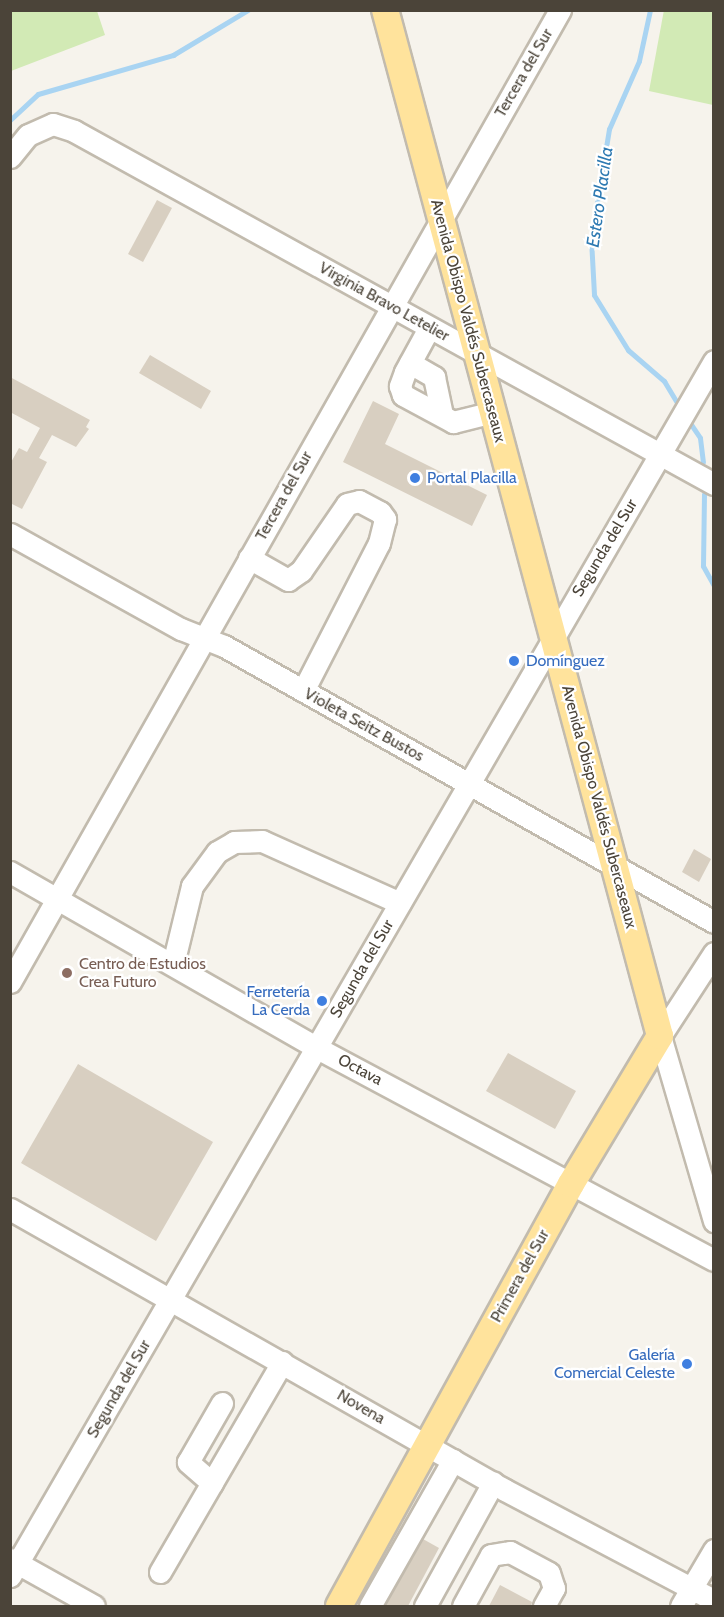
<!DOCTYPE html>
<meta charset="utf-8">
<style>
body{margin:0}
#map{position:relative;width:724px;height:1617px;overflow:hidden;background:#f6f3ec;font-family:Cabin,sans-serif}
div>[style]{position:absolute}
.green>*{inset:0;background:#d2eab5}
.stream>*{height:5px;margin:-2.5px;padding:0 2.5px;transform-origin:2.5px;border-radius:2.5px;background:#a9d4f2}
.building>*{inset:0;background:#d8cfc1}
.roads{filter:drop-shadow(2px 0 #c2bbae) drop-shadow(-2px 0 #c2bbae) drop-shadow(0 2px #c2bbae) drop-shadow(0 -2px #c2bbae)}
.minor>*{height:21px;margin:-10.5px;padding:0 10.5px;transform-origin:10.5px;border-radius:10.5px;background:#fff}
.major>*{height:26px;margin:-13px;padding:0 13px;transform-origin:13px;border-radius:13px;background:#ffe39c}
.dots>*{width:16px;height:16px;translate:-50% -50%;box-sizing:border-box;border:3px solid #fff;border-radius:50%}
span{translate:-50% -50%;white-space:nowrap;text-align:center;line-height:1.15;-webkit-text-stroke:4.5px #fff;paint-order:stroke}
.street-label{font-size:16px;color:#4b4439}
.shop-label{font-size:16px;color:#366cbe}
.left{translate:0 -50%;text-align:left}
.right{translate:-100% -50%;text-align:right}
.education-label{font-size:16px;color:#785e54}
.water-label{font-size:18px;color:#2e7ab2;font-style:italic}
.frame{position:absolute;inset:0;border:12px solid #4b4439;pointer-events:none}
</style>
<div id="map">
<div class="green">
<div style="clip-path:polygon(11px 10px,97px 11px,105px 35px,11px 71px)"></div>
<div style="clip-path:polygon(664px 10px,713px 11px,713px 105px,649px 91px)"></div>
</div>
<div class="stream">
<div style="left:650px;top:10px;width:52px;rotate:102.2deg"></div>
<div style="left:639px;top:61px;width:74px;rotate:113.8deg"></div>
<div style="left:609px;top:129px;width:111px;rotate:99.3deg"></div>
<div style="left:591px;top:239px;width:56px;rotate:86.9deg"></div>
<div style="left:594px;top:295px;width:65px;rotate:58.3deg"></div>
<div style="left:628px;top:350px;width:48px;rotate:40.7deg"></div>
<div style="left:664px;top:381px;width:33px;rotate:59deg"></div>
<div style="left:10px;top:120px;width:38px;rotate:-43deg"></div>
<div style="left:38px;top:94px;width:141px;rotate:-16.1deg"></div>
<div style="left:173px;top:55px;width:87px;rotate:-31deg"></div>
<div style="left:686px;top:417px;width:25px;rotate:56deg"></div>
<div style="left:700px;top:438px;width:24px;rotate:83deg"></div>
<div style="left:704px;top:494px;width:72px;rotate:90.8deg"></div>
<div style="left:703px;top:566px;width:23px;rotate:61deg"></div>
</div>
<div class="building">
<div style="clip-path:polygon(157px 200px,172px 208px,143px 262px,128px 254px)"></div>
<div style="clip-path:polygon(150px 355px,211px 391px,201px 409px,139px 373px)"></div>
<div style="clip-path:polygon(10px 377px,90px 420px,86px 427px,89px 429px,76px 447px,52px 435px,39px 458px,47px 462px,22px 509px,10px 503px,10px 464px,19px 448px,27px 452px,40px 428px,10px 412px)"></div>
<div style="clip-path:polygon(373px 401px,399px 414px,385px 444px,487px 495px,472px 526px,343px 462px)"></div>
<div style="clip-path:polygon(694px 849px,711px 859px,699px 882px,682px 872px)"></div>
<div style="clip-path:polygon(508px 1053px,576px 1091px,555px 1129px,486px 1091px)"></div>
<div style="clip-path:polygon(78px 1064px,213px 1142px,156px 1241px,21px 1163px)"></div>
<div style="clip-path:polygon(423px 1539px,439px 1548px,408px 1606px,384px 1606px)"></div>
<div style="clip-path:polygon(500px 1585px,532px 1602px,531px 1606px,489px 1606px)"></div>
</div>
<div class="roads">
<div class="minor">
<div style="left:10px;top:157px;width:28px;rotate:-51deg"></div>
<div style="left:28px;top:135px;width:27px;rotate:-24deg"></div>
<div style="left:53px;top:124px;width:22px;rotate:18deg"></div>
<div style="left:74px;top:131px;width:731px;rotate:28.88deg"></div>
<div style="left:429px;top:328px;width:50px;rotate:118.6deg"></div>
<div style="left:405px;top:372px;width:15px;rotate:110deg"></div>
<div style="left:400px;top:386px;width:9px;rotate:72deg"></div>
<div style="left:403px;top:395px;width:57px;rotate:28.4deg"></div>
<div style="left:453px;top:422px;width:41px;rotate:-14deg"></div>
<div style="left:410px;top:363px;width:28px;rotate:30deg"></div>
<div style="left:434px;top:377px;width:39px;rotate:78deg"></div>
<div style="left:10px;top:534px;width:196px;rotate:29.1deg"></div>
<div style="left:181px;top:629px;width:46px;rotate:21.6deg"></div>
<div style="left:224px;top:646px;width:562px;rotate:29.39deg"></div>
<div style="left:249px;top:558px;width:45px;rotate:29.4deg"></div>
<div style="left:288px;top:580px;width:16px;rotate:-35deg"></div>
<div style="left:301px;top:571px;width:81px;rotate:-55.5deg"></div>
<div style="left:347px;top:504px;width:12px;rotate:-14deg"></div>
<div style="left:359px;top:501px;width:24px;rotate:28deg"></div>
<div style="left:380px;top:512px;width:9px;rotate:54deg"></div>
<div style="left:385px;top:519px;width:25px;rotate:104deg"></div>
<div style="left:379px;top:543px;width:166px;rotate:117.2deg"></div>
<div style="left:10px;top:872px;width:354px;rotate:29.8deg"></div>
<div style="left:317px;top:1048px;width:450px;rotate:28.1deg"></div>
<div style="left:714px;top:953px;width:99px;rotate:123deg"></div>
<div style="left:660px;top:1036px;width:193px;rotate:73.7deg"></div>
<div style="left:173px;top:964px;width:80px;rotate:-76.3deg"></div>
<div style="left:192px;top:886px;width:42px;rotate:-53.7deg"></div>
<div style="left:217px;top:852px;width:20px;rotate:-30deg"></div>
<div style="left:234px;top:842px;width:28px;rotate:-2deg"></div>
<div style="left:262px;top:841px;width:151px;rotate:24.2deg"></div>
<div style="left:10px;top:982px;width:1117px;rotate:-60.5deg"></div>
<div style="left:10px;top:1209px;width:569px;rotate:29.58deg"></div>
<div style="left:505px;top:1490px;width:236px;rotate:27.8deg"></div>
<div style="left:212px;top:1483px;width:32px;rotate:-139deg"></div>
<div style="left:188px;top:1462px;width:68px;rotate:-60deg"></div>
<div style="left:10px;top:1559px;width:96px;rotate:29.2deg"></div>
<div style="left:160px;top:1572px;width:243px;rotate:-59.8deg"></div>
<div style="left:10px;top:1576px;width:1404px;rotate:-59.91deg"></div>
<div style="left:370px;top:1606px;width:168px;rotate:-60.4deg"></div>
<div style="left:425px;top:1606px;width:141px;rotate:-61.1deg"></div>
<div style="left:463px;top:1606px;width:58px;rotate:-61.2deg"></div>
<div style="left:491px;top:1555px;width:19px;rotate:-9deg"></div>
<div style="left:510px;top:1552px;width:44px;rotate:28.3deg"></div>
<div style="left:549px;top:1573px;width:16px;rotate:72deg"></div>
<div style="left:554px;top:1588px;width:21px;rotate:119deg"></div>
<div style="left:681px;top:1606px;width:65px;rotate:-59.5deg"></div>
</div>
<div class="major">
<div style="left:339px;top:1606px;width:482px;rotate:-61.2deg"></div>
<div style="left:571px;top:1184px;width:173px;rotate:-59deg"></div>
<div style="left:660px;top:1036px;width:1062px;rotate:-105deg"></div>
</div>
</div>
<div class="dots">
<div style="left:415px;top:478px;background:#3f7fe0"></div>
<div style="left:514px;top:661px;background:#3f7fe0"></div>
<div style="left:67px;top:973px;background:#8d6e63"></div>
<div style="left:322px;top:1001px;background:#3f7fe0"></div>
<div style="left:687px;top:1364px;background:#3f7fe0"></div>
</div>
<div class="street-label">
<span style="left:524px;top:73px;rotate:-60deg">Tercera del Sur</span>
<span style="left:384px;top:302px;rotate:29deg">Virginia Bravo Letelier</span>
<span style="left:468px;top:321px;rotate:75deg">Avenida Obispo Valdés Subercaseaux</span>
<span style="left:284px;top:496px;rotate:-61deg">Tercera del Sur</span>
<span style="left:605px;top:548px;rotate:-59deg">Segunda del Sur</span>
<span style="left:364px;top:725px;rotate:29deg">Violeta Seitz Bustos</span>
<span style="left:599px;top:807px;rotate:75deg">Avenida Obispo Valdés Subercaseaux</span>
<span style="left:362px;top:969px;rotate:-60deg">Segunda del Sur</span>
<span style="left:360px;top:1070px;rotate:28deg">Octava</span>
<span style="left:520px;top:1276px;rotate:-61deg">Primera del Sur</span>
<span style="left:119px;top:1389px;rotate:-60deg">Segunda del Sur</span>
<span style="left:361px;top:1407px;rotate:30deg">Novena</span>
</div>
<div class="shop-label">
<span class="left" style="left:427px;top:478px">Portal Placilla</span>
<span class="left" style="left:526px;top:661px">Domínguez</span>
<span class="right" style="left:310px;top:1001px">Ferretería<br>La Cerda</span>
<span class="right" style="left:675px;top:1364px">Galería<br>Comercial Celeste</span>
</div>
<div class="education-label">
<span class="left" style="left:79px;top:973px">Centro de Estudios<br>Crea Futuro</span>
</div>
<div class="water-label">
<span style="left:600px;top:197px;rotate:-82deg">Estero Placilla</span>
</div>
<div class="frame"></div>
</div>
